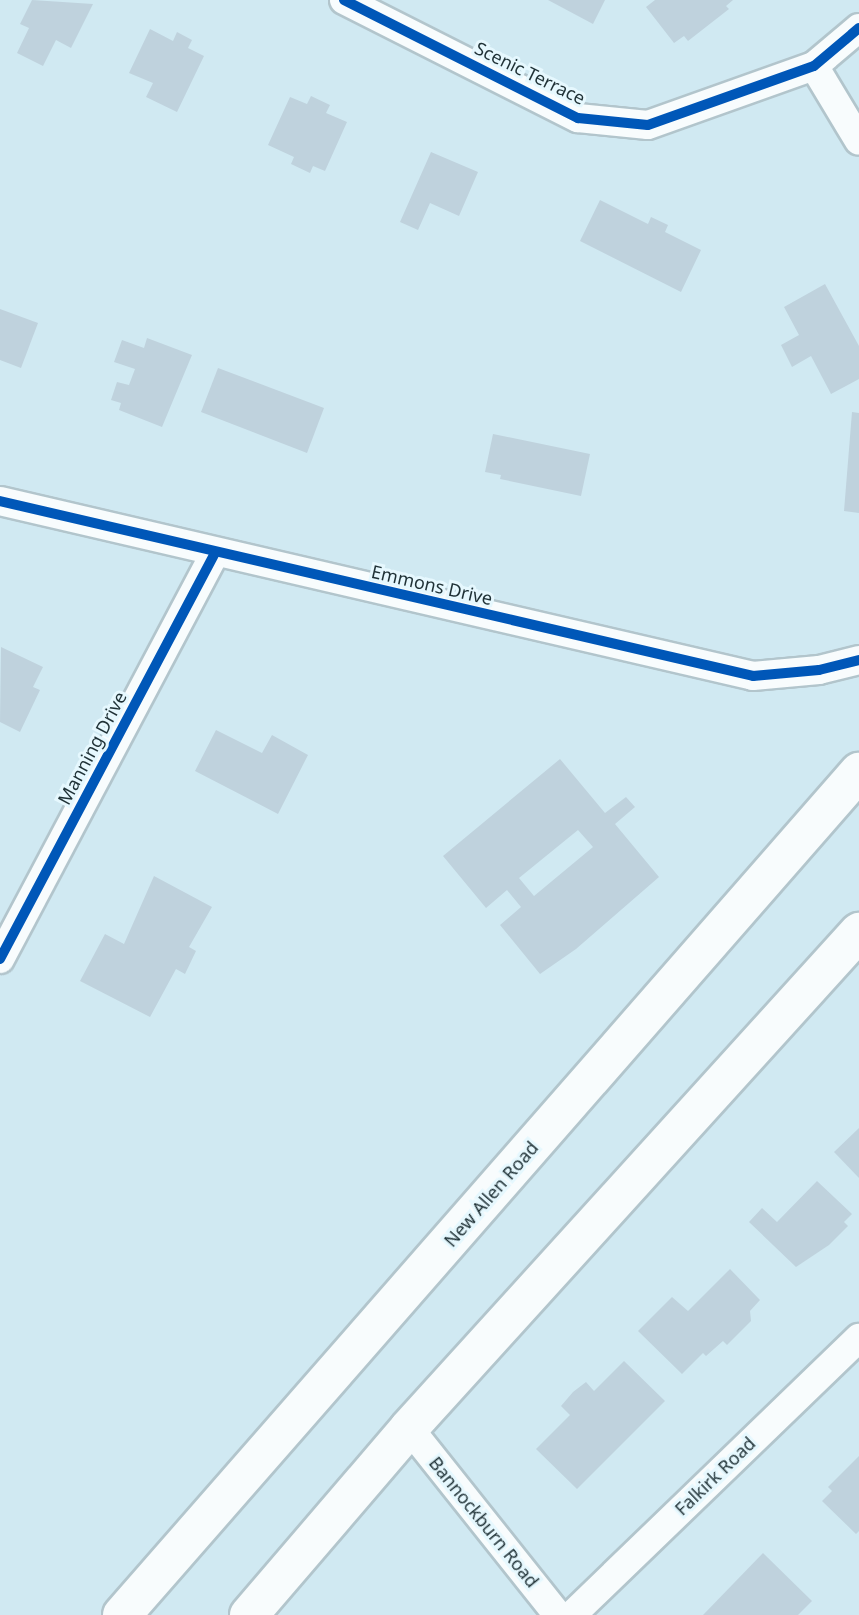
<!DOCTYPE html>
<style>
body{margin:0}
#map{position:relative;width:859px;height:1615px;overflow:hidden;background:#d0e9f2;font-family:"Noto Sans",sans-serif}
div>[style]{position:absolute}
.building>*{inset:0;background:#bfd2dd}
.roads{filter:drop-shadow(2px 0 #b2c5cc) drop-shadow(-2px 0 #b2c5cc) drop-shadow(0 2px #b2c5cc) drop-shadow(0 -2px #b2c5cc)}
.street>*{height:28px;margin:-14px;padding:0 14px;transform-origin:14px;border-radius:14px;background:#f8fcfd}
.secondary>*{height:38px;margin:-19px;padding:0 19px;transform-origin:19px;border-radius:19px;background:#f8fcfd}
.cycleway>*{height:10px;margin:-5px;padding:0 5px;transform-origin:5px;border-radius:5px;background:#0057b8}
span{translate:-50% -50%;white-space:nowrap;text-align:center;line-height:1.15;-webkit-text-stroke:6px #e6f8fe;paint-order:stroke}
.street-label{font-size:18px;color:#1f3136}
</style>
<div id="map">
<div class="building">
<div style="clip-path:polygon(32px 0,93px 4px,71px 48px,56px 40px,43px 66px,17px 53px,29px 28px,20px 24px)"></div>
<div style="clip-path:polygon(548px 0,605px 0,593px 24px)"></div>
<div style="clip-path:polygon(655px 0,733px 0,726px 6px,729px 9px,688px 41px,684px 36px,674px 43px,646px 7px)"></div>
<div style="clip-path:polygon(150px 29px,173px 41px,177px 32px,192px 40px,188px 48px,204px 56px,177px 112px,146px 97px,153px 83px,129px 73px)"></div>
<div style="clip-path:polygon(311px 96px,330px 105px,326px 113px,347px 122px,325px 171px,313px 166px,310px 173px,291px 164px,294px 157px,268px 145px,290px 97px,307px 104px)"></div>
<div style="clip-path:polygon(431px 152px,478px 172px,459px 216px,430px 203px,418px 230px,400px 222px)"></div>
<div style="clip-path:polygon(600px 200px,648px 224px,651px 217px,668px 225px,665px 232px,701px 250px,681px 292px,580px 241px)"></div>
<div style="clip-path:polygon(825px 284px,859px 346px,859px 379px,831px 394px,811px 356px,792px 367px,781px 345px,799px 335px,784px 307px)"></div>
<div style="clip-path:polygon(0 309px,38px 323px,21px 368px,0 360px)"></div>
<div style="clip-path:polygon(147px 338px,192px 355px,162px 427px,119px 410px,121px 403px,111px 400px,117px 382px,129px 385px,135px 369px,114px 362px,122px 340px,144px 348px)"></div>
<div style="clip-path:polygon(218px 368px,324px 408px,307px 453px,201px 412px)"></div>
<div style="clip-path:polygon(852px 412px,859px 413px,859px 513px,844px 511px)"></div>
<div style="clip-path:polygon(493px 434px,590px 454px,581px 496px,500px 479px,501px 475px,485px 472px)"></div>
<div style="clip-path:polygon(1px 647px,43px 667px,33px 687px,40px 690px,20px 732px,0 722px)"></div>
<div style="clip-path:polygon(216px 730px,262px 753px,272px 735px,308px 755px,278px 814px,195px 771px)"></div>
<div style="clip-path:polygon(evenodd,560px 759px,605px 813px,626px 797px,635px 807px,615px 824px,659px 877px,576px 949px,540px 974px,500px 925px,521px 907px,507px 890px,486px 908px,443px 856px,560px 759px,578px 830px,593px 847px,534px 896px,519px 878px,578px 830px)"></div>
<div style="clip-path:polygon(154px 876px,212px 907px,189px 947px,196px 951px,185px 974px,176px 969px,150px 1017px,80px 981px,105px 934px,124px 944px)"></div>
<div style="clip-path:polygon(859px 1128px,859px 1178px,834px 1152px)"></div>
<div style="clip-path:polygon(817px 1181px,852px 1214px,844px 1222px,848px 1226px,829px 1245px,796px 1267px,749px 1222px,762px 1208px,777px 1222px)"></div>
<div style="clip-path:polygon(730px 1269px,760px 1300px,750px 1311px,751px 1321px,727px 1345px,723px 1341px,706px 1356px,703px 1353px,682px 1374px,638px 1331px,672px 1297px,688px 1311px)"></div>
<div style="clip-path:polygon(624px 1361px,665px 1401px,577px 1489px,536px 1449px,570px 1415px,561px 1406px,573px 1392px,586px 1382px,594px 1391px)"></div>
<div style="clip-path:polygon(859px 1456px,859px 1531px,856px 1534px,822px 1501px,832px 1491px,828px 1487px)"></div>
<div style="clip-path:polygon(763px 1553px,812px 1601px,798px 1615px,703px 1615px)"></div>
</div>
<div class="roads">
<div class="street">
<div style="left:344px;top:0;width:262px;rotate:26.8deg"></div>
<div style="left:578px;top:118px;width:70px;rotate:5.7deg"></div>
<div style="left:648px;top:125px;width:176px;rotate:-19.6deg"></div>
<div style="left:814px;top:66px;width:59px;rotate:-40.2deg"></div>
<div style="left:814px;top:66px;width:87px;rotate:59deg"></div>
<div style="left:0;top:501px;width:773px;rotate:13.08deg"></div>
<div style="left:753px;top:676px;width:66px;rotate:-5.2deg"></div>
<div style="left:819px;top:670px;width:41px;rotate:-14deg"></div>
<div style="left:0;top:959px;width:458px;rotate:-62.1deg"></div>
<div style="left:409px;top:1428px;width:239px;rotate:51.5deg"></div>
<div style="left:572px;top:1615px;width:399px;rotate:-44deg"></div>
</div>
<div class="secondary">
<div style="left:122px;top:1615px;width:1120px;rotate:-48.84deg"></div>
<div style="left:249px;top:1615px;width:246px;rotate:-49.4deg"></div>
<div style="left:409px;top:1428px;width:670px;rotate:-47.78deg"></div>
</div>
</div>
<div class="cycleway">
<div style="left:344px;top:0;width:262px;rotate:26.8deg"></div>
<div style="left:578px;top:118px;width:70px;rotate:5.7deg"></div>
<div style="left:648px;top:125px;width:176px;rotate:-19.6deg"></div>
<div style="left:814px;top:66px;width:59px;rotate:-40.2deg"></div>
<div style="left:0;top:501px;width:773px;rotate:13.08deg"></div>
<div style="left:753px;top:676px;width:66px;rotate:-5.2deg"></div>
<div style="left:819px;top:670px;width:41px;rotate:-14deg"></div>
<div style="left:0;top:959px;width:458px;rotate:-62.1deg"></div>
</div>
<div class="street-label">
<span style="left:530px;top:73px;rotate:26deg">Scenic Terrace</span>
<span style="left:432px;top:585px;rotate:13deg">Emmons Drive</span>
<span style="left:92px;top:748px;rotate:-62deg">Manning Drive</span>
<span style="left:491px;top:1194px;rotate:-49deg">New Allen Road</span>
<span style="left:715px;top:1476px;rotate:-44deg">Falkirk Road</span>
<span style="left:484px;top:1522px;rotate:51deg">Bannockburn Road</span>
</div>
</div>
